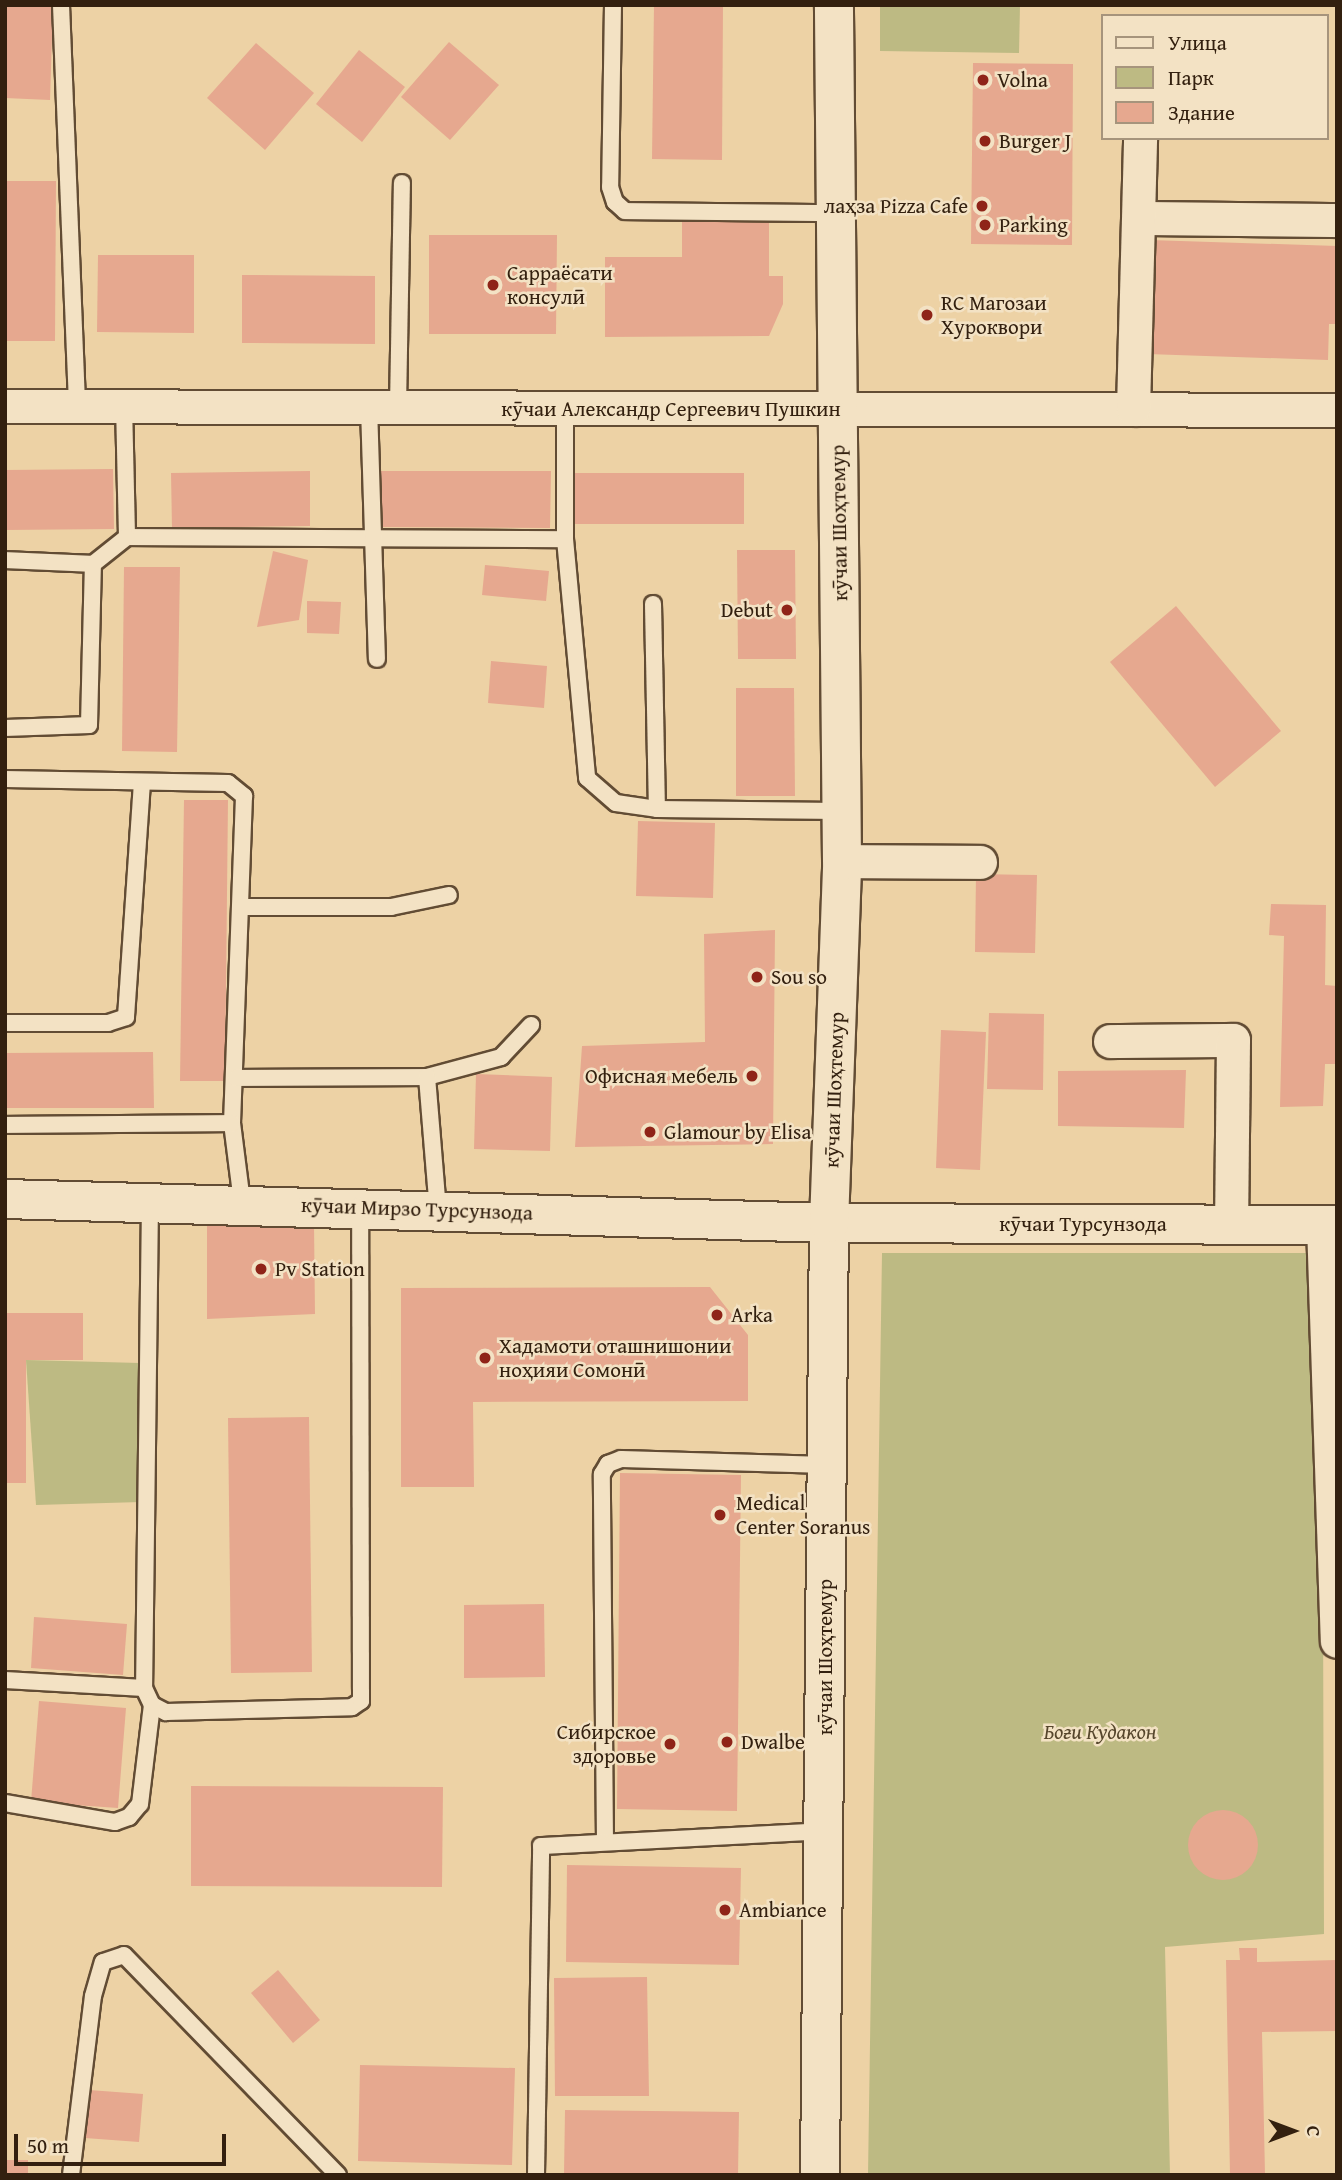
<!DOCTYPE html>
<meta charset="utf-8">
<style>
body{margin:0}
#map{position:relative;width:1342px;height:2180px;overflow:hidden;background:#edd2a5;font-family:"Gentium Book Plus",serif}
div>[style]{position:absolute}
.green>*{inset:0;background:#bdba83}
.building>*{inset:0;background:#e6a88f}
.round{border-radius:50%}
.roads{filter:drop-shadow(2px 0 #624c34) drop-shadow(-2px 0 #624c34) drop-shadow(0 2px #624c34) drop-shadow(0 -2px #624c34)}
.lane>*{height:16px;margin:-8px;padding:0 8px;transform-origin:8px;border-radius:8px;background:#f3e2c4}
.street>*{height:33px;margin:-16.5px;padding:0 16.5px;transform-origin:16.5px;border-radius:16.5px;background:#f3e2c4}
.secondary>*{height:38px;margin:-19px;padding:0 19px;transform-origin:19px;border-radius:19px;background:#f3e2c4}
.dots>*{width:19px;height:19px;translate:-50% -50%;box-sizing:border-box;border:4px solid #f3e2c4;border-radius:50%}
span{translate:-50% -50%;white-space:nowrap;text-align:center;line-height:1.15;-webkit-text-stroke:5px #f3e2c4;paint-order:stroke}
.poi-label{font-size:21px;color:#33200f}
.left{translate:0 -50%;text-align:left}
.right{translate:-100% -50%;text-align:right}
.street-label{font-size:21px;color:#33200f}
.park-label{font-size:21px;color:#56462c;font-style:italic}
.frame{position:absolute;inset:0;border:7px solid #33200f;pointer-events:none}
.legend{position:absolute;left:1101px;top:14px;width:228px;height:126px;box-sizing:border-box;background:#f3e2c4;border:2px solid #a6947c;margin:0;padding:9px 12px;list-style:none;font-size:21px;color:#33200f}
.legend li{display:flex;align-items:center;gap:14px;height:35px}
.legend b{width:35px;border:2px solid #a6947c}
.north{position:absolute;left:1258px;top:2096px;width:70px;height:70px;-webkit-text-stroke:5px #f3e2c4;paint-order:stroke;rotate:90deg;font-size:19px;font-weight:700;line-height:28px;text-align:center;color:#33200f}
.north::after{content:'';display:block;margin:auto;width:24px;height:32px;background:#33200f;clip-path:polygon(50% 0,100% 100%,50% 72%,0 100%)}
.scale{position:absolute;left:14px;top:2134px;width:212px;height:32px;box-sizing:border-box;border:4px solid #33200f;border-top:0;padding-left:9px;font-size:21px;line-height:24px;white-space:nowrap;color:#33200f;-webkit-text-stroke:5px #f3e2c4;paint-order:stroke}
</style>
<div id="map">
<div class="green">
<div style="clip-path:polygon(880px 5px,1020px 5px,1019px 53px,880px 51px)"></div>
<div style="clip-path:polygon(882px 1253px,1322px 1253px,1324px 1934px,1165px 1947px,1170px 2175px,868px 2175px)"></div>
<div style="clip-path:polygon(26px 1360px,140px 1363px,141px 1502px,36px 1505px)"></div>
</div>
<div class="building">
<div style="clip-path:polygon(5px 5px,53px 5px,50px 100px,5px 98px)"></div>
<div style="clip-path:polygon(654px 5px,723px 5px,722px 160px,652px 159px)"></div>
<div style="clip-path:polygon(449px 42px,499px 85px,450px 140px,401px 97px)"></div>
<div style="clip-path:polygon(256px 43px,314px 93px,265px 150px,207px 98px)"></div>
<div style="clip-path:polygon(359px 50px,405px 87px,362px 142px,316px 104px)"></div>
<div style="clip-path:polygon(973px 63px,1073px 64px,1072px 245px,971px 244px)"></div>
<div style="clip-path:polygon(5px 181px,56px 181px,55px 341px,5px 341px)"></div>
<div style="clip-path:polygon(769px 220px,769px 276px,783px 276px,783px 304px,769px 336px,605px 337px,605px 257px,682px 257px,682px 221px)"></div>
<div style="clip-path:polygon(429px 235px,557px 235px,556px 334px,429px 334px)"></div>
<div style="clip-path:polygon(1150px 240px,1337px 246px,1337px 324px,1329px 324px,1328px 360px,1147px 354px)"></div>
<div style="clip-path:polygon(98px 255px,194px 255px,194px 333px,97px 332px)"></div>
<div style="clip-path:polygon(242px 275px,375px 276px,375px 344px,242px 343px)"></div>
<div style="clip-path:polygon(113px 469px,114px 529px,5px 530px,5px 470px)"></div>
<div style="clip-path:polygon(310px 471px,310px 526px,172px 528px,171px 473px)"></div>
<div style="clip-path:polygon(376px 471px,551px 471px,550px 528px,375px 527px)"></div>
<div style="clip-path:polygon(574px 473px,744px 473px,744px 524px,574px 524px)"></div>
<div style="clip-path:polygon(737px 550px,795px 550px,796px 659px,738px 659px)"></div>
<div style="clip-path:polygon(273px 551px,308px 560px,299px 620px,257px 627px)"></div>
<div style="clip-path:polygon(485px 565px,549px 571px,546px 601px,482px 595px)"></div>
<div style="clip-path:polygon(124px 567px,180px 567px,177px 752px,122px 751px)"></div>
<div style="clip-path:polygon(307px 601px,341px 602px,339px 634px,307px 633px)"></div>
<div style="clip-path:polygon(1176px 606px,1281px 731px,1215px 787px,1110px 662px)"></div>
<div style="clip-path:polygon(491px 661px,547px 666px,544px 708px,488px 703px)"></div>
<div style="clip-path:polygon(736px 688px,794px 688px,795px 796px,736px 796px)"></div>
<div style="clip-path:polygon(184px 800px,228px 800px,225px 1081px,180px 1081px)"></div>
<div style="clip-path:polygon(638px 821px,715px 823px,713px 898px,636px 896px)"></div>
<div style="clip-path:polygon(976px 874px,1037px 875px,1035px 953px,975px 952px)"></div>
<div style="clip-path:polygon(1271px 904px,1326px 905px,1325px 985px,1337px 986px,1337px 1064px,1325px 1064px,1323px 1106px,1280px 1107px,1284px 936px,1269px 935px)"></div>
<div style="clip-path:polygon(775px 930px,773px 1144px,575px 1147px,582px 1046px,705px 1042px,704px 934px)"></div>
<div style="clip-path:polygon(989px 1013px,1044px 1014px,1043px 1090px,987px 1089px)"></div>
<div style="clip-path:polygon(941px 1030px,986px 1032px,980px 1170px,936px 1168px)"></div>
<div style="clip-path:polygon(153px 1052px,154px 1108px,5px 1108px,5px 1053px)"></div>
<div style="clip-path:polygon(1186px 1070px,1184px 1128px,1058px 1126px,1058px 1071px)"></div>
<div style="clip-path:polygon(476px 1074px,552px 1077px,550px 1151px,474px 1149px)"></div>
<div style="clip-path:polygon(207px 1224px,314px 1224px,315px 1314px,207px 1319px)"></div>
<div style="clip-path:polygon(710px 1287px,748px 1335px,748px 1401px,473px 1402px,474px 1487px,401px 1487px,401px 1288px)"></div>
<div style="clip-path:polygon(5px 1313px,83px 1313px,83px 1360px,26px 1360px,26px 1483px,5px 1483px)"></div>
<div style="clip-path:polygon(309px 1417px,312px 1672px,231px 1673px,228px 1418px)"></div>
<div style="clip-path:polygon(620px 1473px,741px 1475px,737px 1811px,617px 1809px)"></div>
<div style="clip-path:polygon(544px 1604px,545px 1677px,464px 1678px,464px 1605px)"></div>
<div style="clip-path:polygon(34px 1617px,127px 1624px,123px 1675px,31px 1668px)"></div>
<div style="clip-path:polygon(39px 1701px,126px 1708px,118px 1808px,31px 1802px)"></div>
<div style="clip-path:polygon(191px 1786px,443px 1787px,442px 1887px,191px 1886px)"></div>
<div class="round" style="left:1188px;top:1810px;width:70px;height:70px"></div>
<div style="clip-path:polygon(567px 1865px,741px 1868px,739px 1965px,566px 1962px)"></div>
<div style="clip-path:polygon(1239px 1948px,1257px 1948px,1257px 1962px,1337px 1960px,1337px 2031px,1262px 2032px,1265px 2175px,1230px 2175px,1226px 1960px,1240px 1960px)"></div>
<div style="clip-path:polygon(278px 1970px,320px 2020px,293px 2043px,251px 1993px)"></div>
<div style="clip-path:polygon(647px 1977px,649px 2096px,555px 2096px,554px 1978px)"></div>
<div style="clip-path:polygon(360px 2065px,515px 2068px,512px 2165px,358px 2161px)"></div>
<div style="clip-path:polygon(89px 2090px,143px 2094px,139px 2142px,85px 2138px)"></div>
<div style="clip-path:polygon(565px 2110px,739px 2112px,738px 2175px,564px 2175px)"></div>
<div style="clip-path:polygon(5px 2160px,28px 2160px,28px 2175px,5px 2175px)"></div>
</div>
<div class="roads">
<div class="lane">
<div style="left:61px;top:5px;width:400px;rotate:87.7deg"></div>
<div style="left:613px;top:5px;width:182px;rotate:90.9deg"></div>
<div style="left:610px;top:187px;width:16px;rotate:72deg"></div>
<div style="left:615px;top:202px;width:13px;rotate:42deg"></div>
<div style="left:625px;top:211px;width:208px;rotate:0.6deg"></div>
<div style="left:124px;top:404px;width:133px;rotate:88.7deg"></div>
<div style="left:127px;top:537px;width:438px;rotate:0.3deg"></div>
<div style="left:369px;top:407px;width:252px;rotate:88.2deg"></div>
<div style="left:398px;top:407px;width:224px;rotate:-89deg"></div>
<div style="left:565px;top:410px;width:129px;rotate:90deg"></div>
<div style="left:565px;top:539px;width:240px;rotate:84.7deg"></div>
<div style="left:587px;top:778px;width:38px;rotate:41deg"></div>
<div style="left:616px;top:803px;width:41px;rotate:8.3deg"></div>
<div style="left:657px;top:809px;width:182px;rotate:0.6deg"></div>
<div style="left:5px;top:560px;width:88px;rotate:2.6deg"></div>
<div style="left:653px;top:604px;width:205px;rotate:88.9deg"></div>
<div style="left:5px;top:728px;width:84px;rotate:-2deg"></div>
<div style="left:89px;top:725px;width:161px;rotate:-88.6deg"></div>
<div style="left:93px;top:564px;width:43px;rotate:-38.5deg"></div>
<div style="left:5px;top:779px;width:223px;rotate:1deg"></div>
<div style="left:228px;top:783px;width:21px;rotate:39deg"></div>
<div style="left:244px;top:796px;width:327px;rotate:92.1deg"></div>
<div style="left:232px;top:1123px;width:80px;rotate:82.8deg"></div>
<div style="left:243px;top:907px;width:148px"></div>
<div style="left:391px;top:907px;width:59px;rotate:-11.7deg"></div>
<div style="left:5px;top:1023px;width:103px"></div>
<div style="left:108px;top:1023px;width:19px;rotate:-18deg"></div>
<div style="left:126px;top:1017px;width:235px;rotate:-86.1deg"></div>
<div style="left:427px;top:1077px;width:77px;rotate:-15.1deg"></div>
<div style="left:501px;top:1057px;width:44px;rotate:-46.8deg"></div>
<div style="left:236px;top:1078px;width:191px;rotate:-0.3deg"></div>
<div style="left:427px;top:1077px;width:133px;rotate:85.3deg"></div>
<div style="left:5px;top:1125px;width:227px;rotate:-0.5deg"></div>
<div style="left:150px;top:1202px;width:486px;rotate:90.7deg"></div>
<div style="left:144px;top:1688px;width:19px;rotate:65deg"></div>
<div style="left:152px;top:1705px;width:16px;rotate:27deg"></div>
<div style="left:166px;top:1712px;width:186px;rotate:-1.5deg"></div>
<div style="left:352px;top:1707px;width:11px;rotate:-34deg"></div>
<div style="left:361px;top:1701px;width:491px;rotate:-90.1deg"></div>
<div style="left:5px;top:1680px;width:139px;rotate:3.3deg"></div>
<div style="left:5px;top:1803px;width:112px;rotate:9.8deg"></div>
<div style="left:115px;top:1822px;width:15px;rotate:-20deg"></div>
<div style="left:129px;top:1817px;width:17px;rotate:-50deg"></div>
<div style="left:140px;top:1804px;width:100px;rotate:-83.1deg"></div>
<div style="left:605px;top:1842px;width:368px;rotate:-90.5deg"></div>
<div style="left:602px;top:1474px;width:12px;rotate:-59deg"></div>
<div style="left:608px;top:1464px;width:14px;rotate:-21deg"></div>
<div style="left:621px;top:1459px;width:206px;rotate:1.7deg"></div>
<div style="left:71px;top:2175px;width:180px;rotate:-83deg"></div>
<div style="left:93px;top:1996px;width:35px;rotate:-74deg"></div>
<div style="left:103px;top:1962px;width:22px;rotate:-18deg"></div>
<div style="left:124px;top:1955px;width:307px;rotate:45.8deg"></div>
<div style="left:536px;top:2175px;width:329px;rotate:-89.1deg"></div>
<div style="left:541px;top:1846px;width:283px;rotate:-3deg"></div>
</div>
<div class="street">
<div style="left:1139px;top:218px;width:198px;rotate:0.6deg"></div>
<div style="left:5px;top:406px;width:1332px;rotate:0.17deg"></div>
<div style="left:1133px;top:409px;width:271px;rotate:-88.5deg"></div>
<div style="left:842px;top:861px;width:138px;rotate:0.4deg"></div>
<div style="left:1110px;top:1041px;width:123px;rotate:-0.5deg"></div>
<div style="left:1233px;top:1040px;width:184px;rotate:90.6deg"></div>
<div style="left:1323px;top:1224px;width:417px;rotate:88.1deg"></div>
</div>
<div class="secondary">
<div style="left:5px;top:1199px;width:824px;rotate:1.67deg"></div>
<div style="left:829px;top:1223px;width:508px;rotate:0.23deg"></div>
<div style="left:820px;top:2175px;width:952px;rotate:-89.46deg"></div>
<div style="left:829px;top:1223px;width:362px;rotate:-87.9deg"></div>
<div style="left:842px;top:861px;width:856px;rotate:-90.54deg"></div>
</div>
</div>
<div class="dots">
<div style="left:983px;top:80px;background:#8f2418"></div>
<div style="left:985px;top:141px;background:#8f2418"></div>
<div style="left:982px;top:206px;background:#8f2418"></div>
<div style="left:985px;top:225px;background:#8f2418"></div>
<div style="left:493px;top:285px;background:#8f2418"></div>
<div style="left:927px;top:315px;background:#8f2418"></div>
<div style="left:787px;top:610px;background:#8f2418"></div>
<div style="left:757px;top:977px;background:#8f2418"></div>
<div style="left:752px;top:1076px;background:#8f2418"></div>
<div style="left:650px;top:1132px;background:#8f2418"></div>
<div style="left:261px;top:1269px;background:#8f2418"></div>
<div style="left:717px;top:1315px;background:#8f2418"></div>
<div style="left:485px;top:1358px;background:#8f2418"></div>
<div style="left:720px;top:1515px;background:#8f2418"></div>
<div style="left:727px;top:1742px;background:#8f2418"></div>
<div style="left:670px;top:1744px;background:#8f2418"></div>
<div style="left:725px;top:1910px;background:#8f2418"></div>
</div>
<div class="poi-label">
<span class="left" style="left:997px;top:80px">Volna</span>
<span class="left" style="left:999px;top:141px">Burger J</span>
<span class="right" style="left:968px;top:206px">лаҳза Pizza Cafe</span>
<span class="left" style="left:999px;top:225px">Parking</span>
<span class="left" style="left:507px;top:285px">Сарраёсати<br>консулӣ</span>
<span class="left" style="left:941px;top:315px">RC Магозаи<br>Хуроквори</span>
<span class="right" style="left:773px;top:610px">Debut</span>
<span class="left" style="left:771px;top:977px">Sou so</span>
<span class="right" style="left:738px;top:1076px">Офисная мебель</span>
<span class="left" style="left:664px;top:1132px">Glamour by Elisa</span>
<span class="left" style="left:275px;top:1269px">Pv Station</span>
<span class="left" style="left:731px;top:1315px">Arka</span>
<span class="left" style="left:499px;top:1358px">Хадамоти оташнишонии<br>ноҳияи Сомонӣ</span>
<span class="left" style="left:736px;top:1515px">Medical<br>Center Soranus</span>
<span class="right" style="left:656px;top:1744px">Сибирское<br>здоровье</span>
<span class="left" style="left:741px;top:1742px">Dwalbe</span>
<span class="left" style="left:739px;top:1910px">Ambiance</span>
</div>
<div class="street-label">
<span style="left:671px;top:409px">кӯчаи Александр Сергеевич Пушкин</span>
<span style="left:839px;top:523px;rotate:-91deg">кӯчаи Шоҳтемур</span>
<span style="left:834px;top:1090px;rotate:-88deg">кӯчаи Шоҳтемур</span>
<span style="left:417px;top:1209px;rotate:2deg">кӯчаи Мирзо Турсунзода</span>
<span style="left:1083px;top:1224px">кӯчаи Турсунзода</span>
<span style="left:825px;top:1657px;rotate:-90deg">кӯчаи Шоҳтемур</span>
</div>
<div class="park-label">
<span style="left:1100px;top:1732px">Боғи Кудакон</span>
</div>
<div class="frame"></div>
<ul class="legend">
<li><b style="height:9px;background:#f3e2c4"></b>Улица</li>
<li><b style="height:19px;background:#bdba83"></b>Парк</li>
<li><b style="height:19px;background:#e6a88f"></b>Здание</li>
</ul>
<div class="north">С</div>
<div class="scale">50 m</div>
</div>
